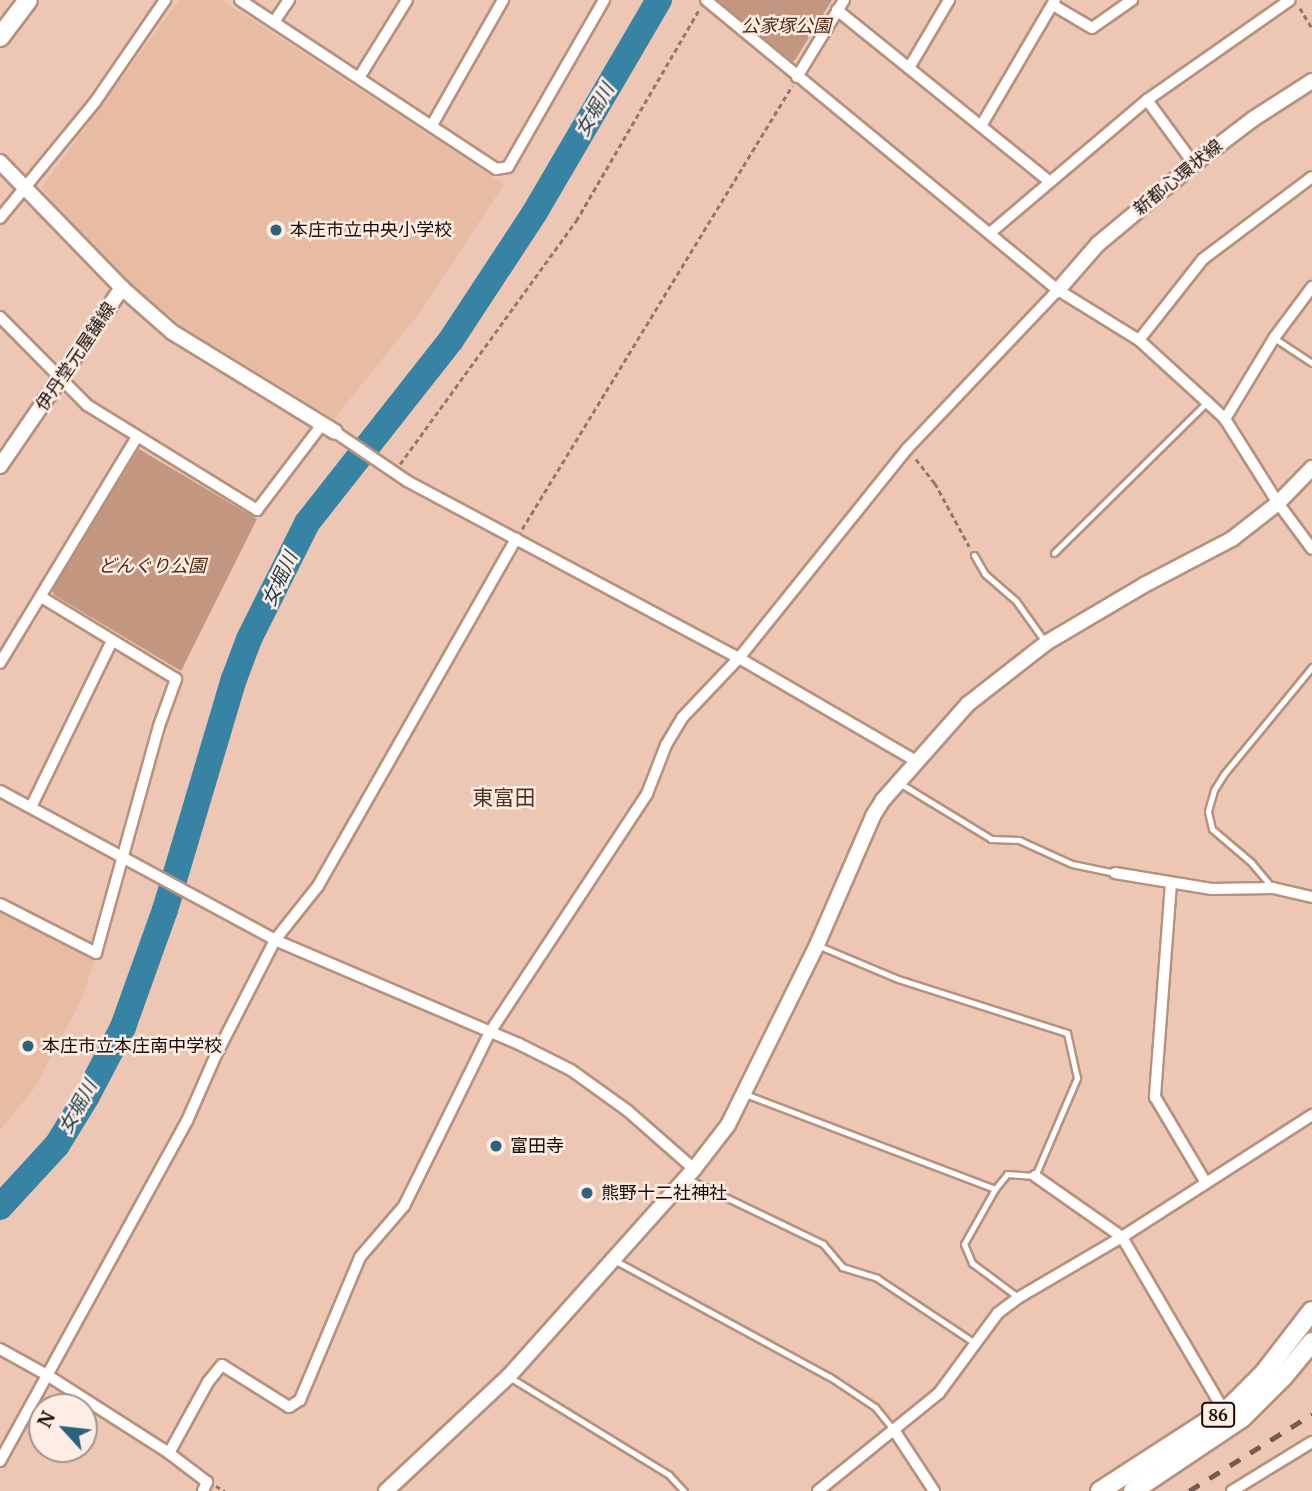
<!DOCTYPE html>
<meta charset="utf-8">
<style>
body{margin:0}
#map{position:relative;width:1312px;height:1491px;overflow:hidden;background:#edc7b3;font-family:Merriweather,"Noto Sans JP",serif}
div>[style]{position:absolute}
.built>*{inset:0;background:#e8bba3}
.green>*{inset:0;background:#c2967f}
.river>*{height:26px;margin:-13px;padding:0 13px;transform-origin:13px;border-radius:13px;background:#3683a4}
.path>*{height:2.5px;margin-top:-1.25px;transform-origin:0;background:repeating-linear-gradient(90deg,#93786a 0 5px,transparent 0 8.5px)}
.roads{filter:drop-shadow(2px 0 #b6917e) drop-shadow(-2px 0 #b6917e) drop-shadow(0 2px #b6917e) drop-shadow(0 -2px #b6917e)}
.service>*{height:5px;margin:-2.5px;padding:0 2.5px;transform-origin:2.5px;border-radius:2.5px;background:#fff}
.minor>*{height:10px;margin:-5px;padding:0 5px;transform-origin:5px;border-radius:5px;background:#fff}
.tertiary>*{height:14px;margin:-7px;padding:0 7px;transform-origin:7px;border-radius:7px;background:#fff}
.primary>*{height:18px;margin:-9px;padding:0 9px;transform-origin:9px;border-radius:9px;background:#fff}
.rail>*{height:4.5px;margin-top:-2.25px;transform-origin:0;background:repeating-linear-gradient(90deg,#735b4f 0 12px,transparent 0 24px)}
.dots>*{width:19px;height:19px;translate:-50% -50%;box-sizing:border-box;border:4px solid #fdede5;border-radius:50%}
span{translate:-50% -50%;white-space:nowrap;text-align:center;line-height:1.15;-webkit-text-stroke:5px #fdede5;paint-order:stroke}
.shield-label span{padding:2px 5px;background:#fdede5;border:2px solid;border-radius:5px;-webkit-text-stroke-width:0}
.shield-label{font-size:16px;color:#190c06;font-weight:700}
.park-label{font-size:18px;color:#50270d;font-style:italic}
.street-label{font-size:18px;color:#190c06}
.poi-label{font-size:18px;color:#190c06}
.left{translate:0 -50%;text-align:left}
.water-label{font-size:19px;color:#133645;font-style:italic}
.quarter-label{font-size:21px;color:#513222}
.north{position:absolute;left:28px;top:1393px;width:70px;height:70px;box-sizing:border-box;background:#fdede5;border:2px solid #a2938c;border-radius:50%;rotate:297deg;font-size:19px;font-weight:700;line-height:28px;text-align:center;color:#190c06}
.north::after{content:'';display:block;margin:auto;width:24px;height:32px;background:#29637c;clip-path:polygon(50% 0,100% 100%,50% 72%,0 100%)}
</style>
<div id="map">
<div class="built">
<div style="clip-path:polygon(179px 0,222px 0,504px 184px,421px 311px,334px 419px,182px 326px,115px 271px,41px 188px)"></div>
<div style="clip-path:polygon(0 909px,95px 959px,80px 1003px,33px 1090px,0 1130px)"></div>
</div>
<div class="green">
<div style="clip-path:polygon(715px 0,832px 0,795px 60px,789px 64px)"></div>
<div style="clip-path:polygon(139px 449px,257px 519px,181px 671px,54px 595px,52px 589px)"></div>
</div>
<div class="river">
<div style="left:0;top:1207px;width:84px;rotate:-47.4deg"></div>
<div style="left:57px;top:1145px;width:57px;rotate:-58.5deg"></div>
<div style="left:87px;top:1096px;width:78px;rotate:-62.4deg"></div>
<div style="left:123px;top:1027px;width:124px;rotate:-70.3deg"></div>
<div style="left:165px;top:910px;width:241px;rotate:-73.4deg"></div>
<div style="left:234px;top:679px;width:43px;rotate:-69.4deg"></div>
<div style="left:249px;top:639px;width:130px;rotate:-63.4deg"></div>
<div style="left:307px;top:523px;width:233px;rotate:-51.8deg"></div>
<div style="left:451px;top:340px;width:153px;rotate:-56.7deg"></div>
<div style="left:535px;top:212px;width:246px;rotate:-59.7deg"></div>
</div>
<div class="path">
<div style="left:1300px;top:8px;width:23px;rotate:59deg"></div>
<div style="left:916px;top:459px;width:31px;rotate:52deg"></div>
<div style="left:935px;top:483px;width:72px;rotate:61.6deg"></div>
<div style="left:400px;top:464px;width:300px;rotate:-54.1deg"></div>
<div style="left:576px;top:221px;width:243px;rotate:-59.8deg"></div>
<div style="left:522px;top:529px;width:519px;rotate:-58.64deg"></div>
<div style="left:216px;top:1486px;width:10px;rotate:29deg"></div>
</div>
<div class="roads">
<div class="service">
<div style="left:1274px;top:338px;width:45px;rotate:33.3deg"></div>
<div style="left:1054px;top:553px;width:215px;rotate:-44.6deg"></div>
<div style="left:974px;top:555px;width:22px;rotate:60deg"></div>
<div style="left:985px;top:574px;width:41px;rotate:41.1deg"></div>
<div style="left:1016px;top:601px;width:52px;rotate:54.5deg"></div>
<div style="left:901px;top:784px;width:105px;rotate:31.4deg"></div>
<div style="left:991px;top:839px;width:28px;rotate:2deg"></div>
<div style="left:1019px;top:840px;width:58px;rotate:24.4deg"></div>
<div style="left:1072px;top:864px;width:44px;rotate:11.8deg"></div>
<div style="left:1271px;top:886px;width:30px;rotate:-130deg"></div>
<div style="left:1252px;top:863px;width:52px;rotate:-139.6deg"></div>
<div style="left:1212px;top:829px;width:18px;rotate:-103deg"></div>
<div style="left:1208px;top:811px;width:22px;rotate:-74deg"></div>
<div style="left:1214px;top:790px;width:19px;rotate:-58deg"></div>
<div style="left:1224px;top:774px;width:139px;rotate:-50.6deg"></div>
<div style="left:745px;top:1094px;width:267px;rotate:20.8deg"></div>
<div style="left:995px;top:1189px;width:19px;rotate:-51deg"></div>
<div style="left:1007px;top:1174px;width:28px;rotate:4deg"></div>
<div style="left:1035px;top:1176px;width:107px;rotate:-66.8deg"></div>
<div style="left:1077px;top:1078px;width:46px;rotate:-102.5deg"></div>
<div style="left:1067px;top:1033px;width:177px;rotate:-162.3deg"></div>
<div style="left:898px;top:979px;width:88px;rotate:-157.2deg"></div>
<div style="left:688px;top:1179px;width:150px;rotate:25.7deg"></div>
<div style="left:823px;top:1244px;width:30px;rotate:50deg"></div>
<div style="left:842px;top:1267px;width:37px;rotate:17deg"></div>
<div style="left:877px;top:1278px;width:118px;rotate:33.6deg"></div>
<div style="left:995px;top:1189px;width:63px;rotate:119.4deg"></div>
<div style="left:964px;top:1244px;width:21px;rotate:67deg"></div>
<div style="left:972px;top:1263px;width:57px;rotate:36.5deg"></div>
<div style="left:616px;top:1261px;width:243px;rotate:28.5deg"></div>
<div style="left:830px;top:1377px;width:54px;rotate:33.7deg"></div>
<div style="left:875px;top:1407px;width:28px;rotate:51deg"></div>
<div style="left:511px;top:1378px;width:185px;rotate:31.5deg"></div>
<div style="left:669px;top:1475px;width:22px;rotate:47deg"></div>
</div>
<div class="minor">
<div style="left:240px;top:0;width:307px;rotate:33.4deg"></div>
<div style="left:496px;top:169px;width:12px;rotate:-9deg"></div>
<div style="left:508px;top:167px;width:193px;rotate:-60.1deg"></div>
<div style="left:706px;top:0;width:456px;rotate:39.5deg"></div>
<div style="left:1058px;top:290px;width:95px;rotate:31.7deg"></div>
<div style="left:1139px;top:340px;width:92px;rotate:42.4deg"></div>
<div style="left:1207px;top:402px;width:25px;rotate:43deg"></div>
<div style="left:1225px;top:419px;width:99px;rotate:57.8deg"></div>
<div style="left:1278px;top:503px;width:57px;rotate:53.5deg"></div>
<div style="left:1053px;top:5px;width:45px;rotate:30.5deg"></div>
<div style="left:1092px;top:28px;width:49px;rotate:-35deg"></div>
<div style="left:837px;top:10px;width:272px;rotate:38.9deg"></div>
<div style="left:274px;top:22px;width:27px;rotate:-56deg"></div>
<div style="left:909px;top:68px;width:79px;rotate:-59.5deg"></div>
<div style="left:360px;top:76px;width:89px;rotate:-58.3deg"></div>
<div style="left:797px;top:77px;width:90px;rotate:-58.6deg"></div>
<div style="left:1147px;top:100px;width:79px;rotate:53.7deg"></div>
<div style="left:432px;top:125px;width:144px;rotate:-60.4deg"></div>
<div style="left:981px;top:126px;width:146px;rotate:-59.6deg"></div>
<div style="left:0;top:218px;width:150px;rotate:-50.7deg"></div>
<div style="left:95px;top:102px;width:124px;rotate:-55.5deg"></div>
<div style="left:990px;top:233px;width:206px;rotate:-40.3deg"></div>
<div style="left:1147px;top:100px;width:174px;rotate:-35deg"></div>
<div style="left:0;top:317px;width:124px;rotate:45.3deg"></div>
<div style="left:87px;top:405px;width:200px;rotate:31.7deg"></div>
<div style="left:257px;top:510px;width:109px;rotate:-52.8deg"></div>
<div style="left:1139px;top:340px;width:103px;rotate:-51.7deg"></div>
<div style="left:1203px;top:259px;width:136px;rotate:-37deg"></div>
<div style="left:1225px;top:419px;width:95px;rotate:-58.8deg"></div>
<div style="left:1274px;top:338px;width:64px;rotate:-53.3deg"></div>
<div style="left:335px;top:432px;width:87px;rotate:34.2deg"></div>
<div style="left:407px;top:481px;width:376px;rotate:28.1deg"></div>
<div style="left:739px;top:658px;width:207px;rotate:30.2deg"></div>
<div style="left:0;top:663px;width:263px;rotate:-58.8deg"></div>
<div style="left:0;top:791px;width:313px;rotate:28.4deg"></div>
<div style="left:275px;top:940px;width:265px;rotate:23.1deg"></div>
<div style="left:519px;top:1044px;width:58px;rotate:26.6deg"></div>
<div style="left:571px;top:1070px;width:70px;rotate:35.7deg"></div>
<div style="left:628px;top:1111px;width:88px;rotate:41.3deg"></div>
<div style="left:31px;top:807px;width:185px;rotate:-64deg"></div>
<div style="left:1115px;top:873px;width:98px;rotate:9.4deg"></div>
<div style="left:1212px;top:889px;width:61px;rotate:-0.9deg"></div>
<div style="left:1273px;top:888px;width:40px;rotate:13deg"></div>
<div style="left:1171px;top:883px;width:215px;rotate:94.3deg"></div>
<div style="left:1155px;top:1097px;width:100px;rotate:59.3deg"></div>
<div style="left:0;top:904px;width:108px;rotate:27deg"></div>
<div style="left:96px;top:953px;width:236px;rotate:-74.5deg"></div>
<div style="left:159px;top:726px;width:50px;rotate:-70.1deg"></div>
<div style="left:176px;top:679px;width:158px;rotate:-148.7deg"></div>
<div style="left:1035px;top:1176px;width:106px;rotate:35deg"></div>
<div style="left:1122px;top:1237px;width:202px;rotate:59.6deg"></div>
<div style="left:0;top:1349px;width:54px;rotate:29deg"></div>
<div style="left:47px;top:1375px;width:145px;rotate:32.6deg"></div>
<div style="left:894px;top:1430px;width:73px;rotate:56.7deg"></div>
<div style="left:0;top:1461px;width:388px;rotate:-61.2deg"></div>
<div style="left:187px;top:1121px;width:72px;rotate:-66.3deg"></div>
<div style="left:216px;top:1055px;width:129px;rotate:-62.8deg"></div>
<div style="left:275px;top:940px;width:69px;rotate:-51.5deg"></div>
<div style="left:318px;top:886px;width:400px;rotate:-60.3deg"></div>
<div style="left:203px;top:1491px;width:10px;rotate:-66deg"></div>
<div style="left:207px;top:1482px;width:48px;rotate:-142.7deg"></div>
<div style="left:169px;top:1453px;width:81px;rotate:-61.2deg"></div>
<div style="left:208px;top:1382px;width:22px;rotate:-51deg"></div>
<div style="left:222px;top:1365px;width:79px;rotate:32.1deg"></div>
<div style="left:289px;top:1407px;width:13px;rotate:-32deg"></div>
<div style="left:300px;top:1400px;width:155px;rotate:-67.2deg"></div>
<div style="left:360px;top:1257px;width:67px;rotate:-49.2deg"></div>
<div style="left:404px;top:1206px;width:194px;rotate:-63.7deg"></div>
<div style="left:490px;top:1032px;width:285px;rotate:-56.6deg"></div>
<div style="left:647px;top:794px;width:53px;rotate:-68.8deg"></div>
<div style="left:666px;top:745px;width:31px;rotate:-59deg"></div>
<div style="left:682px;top:718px;width:83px;rotate:-46.5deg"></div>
<div style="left:739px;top:658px;width:268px;rotate:-51.2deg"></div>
<div style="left:907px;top:449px;width:219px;rotate:-46.5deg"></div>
<div style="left:818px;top:1491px;width:156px;rotate:-39deg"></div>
<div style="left:939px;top:1393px;width:99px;rotate:-53.6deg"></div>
<div style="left:998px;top:1313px;width:25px;rotate:-37deg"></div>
<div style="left:1018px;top:1298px;width:121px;rotate:-30.4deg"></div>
<div style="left:1122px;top:1237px;width:226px;rotate:-32.7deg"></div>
<div style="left:1232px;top:1491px;width:94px;rotate:-31.5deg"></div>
</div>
<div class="tertiary">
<div style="left:0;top:162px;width:175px;rotate:45.9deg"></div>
<div style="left:122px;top:288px;width:67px;rotate:41.3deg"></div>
<div style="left:172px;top:332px;width:191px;rotate:31.5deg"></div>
<div style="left:1058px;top:290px;width:61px;rotate:-49deg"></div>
<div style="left:1098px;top:244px;width:125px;rotate:-39.8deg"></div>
<div style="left:1194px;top:164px;width:74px;rotate:-37.3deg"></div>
<div style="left:1253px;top:119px;width:70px;rotate:-32.8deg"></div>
<div style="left:0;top:466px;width:216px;rotate:-55.6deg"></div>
<div style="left:386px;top:1491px;width:168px;rotate:-43.1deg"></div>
<div style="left:509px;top:1376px;width:278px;rotate:-48.2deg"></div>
<div style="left:694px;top:1169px;width:56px;rotate:-52.3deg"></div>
<div style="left:728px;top:1125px;width:201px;rotate:-63.7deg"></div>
<div style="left:817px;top:945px;width:141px;rotate:-66.5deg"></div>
<div style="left:873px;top:816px;width:19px;rotate:-58deg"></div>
<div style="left:883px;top:800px;width:128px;rotate:-48.5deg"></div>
<div style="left:968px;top:704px;width:99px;rotate:-38deg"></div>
<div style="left:1046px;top:643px;width:114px;rotate:-30.6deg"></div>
<div style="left:1144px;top:585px;width:99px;rotate:-27.6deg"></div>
<div style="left:1232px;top:539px;width:58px;rotate:-38deg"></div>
<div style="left:1278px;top:503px;width:49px;rotate:-45.8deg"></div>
</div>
<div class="primary">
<div style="left:0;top:37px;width:46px;rotate:-52.9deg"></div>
<div style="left:1100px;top:1491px;width:155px;rotate:-32.9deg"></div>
<div style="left:1230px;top:1407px;width:48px;rotate:-45deg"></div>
<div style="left:1264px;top:1373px;width:78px;rotate:-52.3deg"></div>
<div style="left:1133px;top:1491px;width:131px;rotate:-33.8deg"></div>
<div style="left:1242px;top:1418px;width:59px;rotate:-45deg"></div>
<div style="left:1284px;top:1376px;width:44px;rotate:-50.5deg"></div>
</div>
</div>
<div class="rail">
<div style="left:1189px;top:1491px;width:145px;rotate:-32deg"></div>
</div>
<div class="dots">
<div style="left:276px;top:230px;background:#29637c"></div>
<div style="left:28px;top:1046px;background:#29637c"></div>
<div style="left:496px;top:1146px;background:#29637c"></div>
<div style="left:587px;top:1193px;background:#29637c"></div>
</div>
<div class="shield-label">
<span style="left:1218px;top:1415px">86</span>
</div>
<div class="park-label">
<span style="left:786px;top:26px">公家塚公園</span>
<span style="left:152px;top:566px">どんぐり公園</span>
</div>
<div class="street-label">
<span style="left:1178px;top:178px;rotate:-39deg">新都心環状線</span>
<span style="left:76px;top:357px;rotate:-56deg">伊丹堂元屋舗線</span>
</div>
<div class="poi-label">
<span class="left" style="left:290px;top:230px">本庄市立中央小学校</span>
<span class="left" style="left:42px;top:1046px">本庄市立本庄南中学校</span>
<span class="left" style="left:510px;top:1146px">富田寺</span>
<span class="left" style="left:601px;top:1193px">熊野十二社神社</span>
</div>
<div class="water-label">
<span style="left:595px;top:110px;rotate:-60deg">女堀川</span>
<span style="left:280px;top:579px;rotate:-65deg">女堀川</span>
<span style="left:78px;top:1107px;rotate:-61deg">女堀川</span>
</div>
<div class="quarter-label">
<span style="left:504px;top:798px">東富田</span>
</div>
<div class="north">N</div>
</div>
